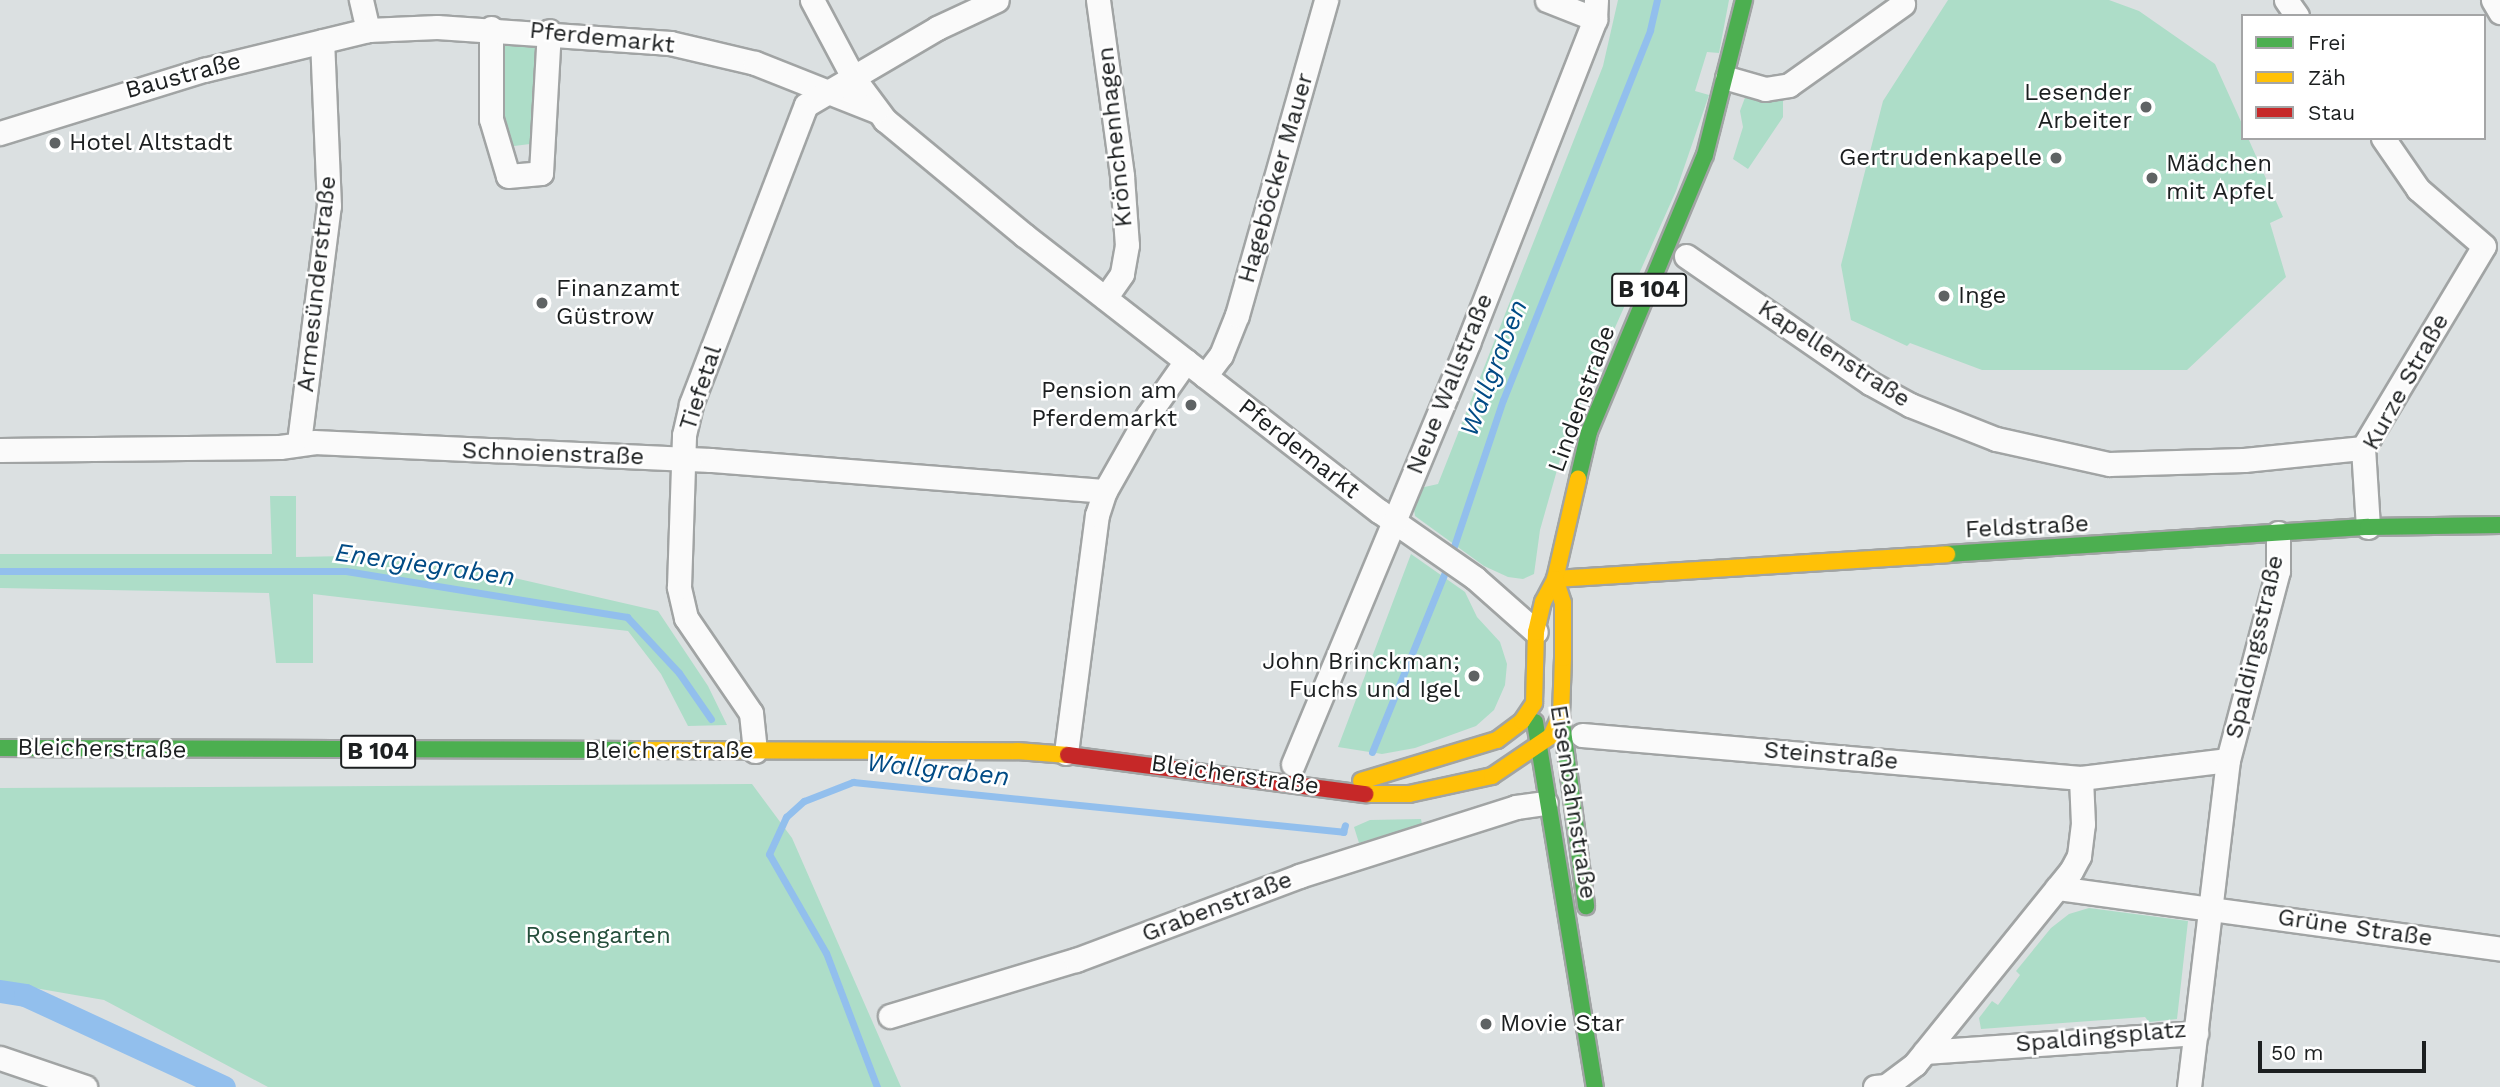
<!DOCTYPE html>
<meta charset="utf-8">
<style>
body{margin:0}
#map{position:relative;width:2500px;height:1087px;overflow:hidden;background:#dbe0e1;font-family:"Work Sans",sans-serif}
div>[style]{position:absolute}
.green>*{inset:0;background:#adddc8}
.stream>*{height:7px;margin:-3.5px;padding:0 3.5px;transform-origin:3.5px;border-radius:3.5px;background:#92bfed}
.canal>*{height:23px;margin:-11.5px;padding:0 11.5px;transform-origin:11.5px;border-radius:11.5px;background:#92bfed}
.roads{filter:drop-shadow(2px 0 #a1a4a4) drop-shadow(-2px 0 #a1a4a4) drop-shadow(0 2px #a1a4a4) drop-shadow(0 -2px #a1a4a4)}
.street>*{height:23px;margin:-11.5px;padding:0 11.5px;transform-origin:11.5px;border-radius:11.5px;background:#fafafa}
.fast>*{height:16px;margin:-8px;padding:0 8px;transform-origin:8px;border-radius:8px;background:#4caf50}
.slow>*{height:16px;margin:-8px;padding:0 8px;transform-origin:8px;border-radius:8px;background:#ffc107}
.jam>*{height:16px;margin:-8px;padding:0 8px;transform-origin:8px;border-radius:8px;background:#c62828}
.dots>*{width:19px;height:19px;translate:-50% -50%;box-sizing:border-box;border:4px solid #fff;border-radius:50%}
span{translate:-50% -50%;white-space:nowrap;text-align:center;line-height:1.15;-webkit-text-stroke:5px #fff;paint-order:stroke}
.shield-label span{padding:2px 5px;background:#fff;border:2px solid;border-radius:5px;-webkit-text-stroke-width:0}
.shield-label{font-size:23px;color:#1c1f20;font-weight:700}
.street-label{font-size:24px;color:#1c1f20}
.poi-label{font-size:24px;color:#1c1f20}
.right{translate:-100% -50%;text-align:right}
.left{translate:0 -50%;text-align:left}
.park-label{font-size:24px;color:#254e3b}
.water-label{font-size:26px;color:#014b85;font-style:italic}
.legend{position:absolute;left:2241px;top:14px;width:245px;height:126px;box-sizing:border-box;background:#fff;border:2px solid #a4a5a6;margin:0;padding:9px 12px;list-style:none;font-size:21px;color:#1c1f20}
.legend li{display:flex;align-items:center;gap:14px;height:35px}
.legend b{width:35px;border:2px solid #a4a5a6}
.scale{position:absolute;left:2258px;top:1041px;width:168px;height:32px;box-sizing:border-box;border:4px solid #1c1f20;border-top:0;padding-left:9px;font-size:21px;line-height:24px;white-space:nowrap;color:#1c1f20;-webkit-text-stroke:5px #fff;paint-order:stroke}
</style>
<div id="map">
<div class="green">
<div style="clip-path:polygon(1618px 0,1729px 0,1719px 53px,1707px 52px,1695px 91px,1709px 95px,1676px 191px,1567px 435px,1540px 530px,1534px 574px,1523px 579px,1508px 577px,1484px 566px,1415px 516px,1413px 503px,1420px 488px,1438px 484px,1603px 66px)"></div>
<div style="clip-path:polygon(1948px 0,2109px 0,2139px 11px,2215px 64px,2243px 126px,2243px 138px,2248px 138px,2283px 217px,2270px 223px,2286px 277px,2187px 370px,1982px 370px,1910px 343px,1907px 346px,1851px 320px,1841px 265px,1883px 101px)"></div>
<div style="clip-path:polygon(498px 45px,540px 48px,538px 143px,505px 147px,499px 127px)"></div>
<div style="clip-path:polygon(1746px 95px,1780px 97px,1783px 101px,1783px 117px,1748px 169px,1733px 159px,1743px 127px,1740px 111px)"></div>
<div style="clip-path:polygon(270px 496px,296px 496px,296px 557px,347px 556px,480px 570px,658px 611px,708px 686px,727px 725px,688px 726px,661px 674px,628px 631px,313px 594px,313px 663px,276px 663px,269px 593px,0 588px,0 554px,272px 554px)"></div>
<div style="clip-path:polygon(1411px 554px,1465px 592px,1477px 617px,1500px 642px,1507px 664px,1505px 685px,1494px 710px,1476px 726px,1415px 748px,1382px 754px,1338px 747px)"></div>
<div style="clip-path:polygon(752px 784px,792px 838px,901px 1087px,268px 1087px,104px 1000px,0 982px,0 788px)"></div>
<div style="clip-path:polygon(1421px 819px,1422px 824px,1359px 843px,1354px 827px,1370px 820px)"></div>
<div style="clip-path:polygon(2089px 908px,2188px 921px,2177px 1019px,2149px 1022px,2145px 1017px,1981px 1029px,1979px 1018px,1992px 1001px,1998px 1005px,2020px 975px,2016px 971px,2051px 928px,2069px 914px)"></div>
</div>
<div class="stream">
<div style="left:0;top:571px;width:346px"></div>
<div style="left:346px;top:571px;width:285px;rotate:9.3deg"></div>
<div style="left:627px;top:617px;width:76px;rotate:47.1deg"></div>
<div style="left:679px;top:673px;width:56px;rotate:55.2deg"></div>
<div style="left:1372px;top:752px;width:196px;rotate:-67.9deg"></div>
<div style="left:1446px;top:570px;width:179px;rotate:-71.5deg"></div>
<div style="left:1503px;top:400px;width:398px;rotate:-68.3deg"></div>
<div style="left:1650px;top:30px;width:31px;rotate:-77deg"></div>
<div style="left:877px;top:1087px;width:143px;rotate:-110.8deg"></div>
<div style="left:826px;top:953px;width:114px;rotate:-119.9deg"></div>
<div style="left:769px;top:854px;width:41px;rotate:-65.3deg"></div>
<div style="left:786px;top:817px;width:24px;rotate:-42deg"></div>
<div style="left:804px;top:801px;width:53px;rotate:-21.2deg"></div>
<div style="left:853px;top:782px;width:493px;rotate:5.8deg"></div>
<div style="left:1343px;top:832px;width:7px;rotate:-74deg"></div>
</div>
<div class="canal">
<div style="left:0;top:991px;width:25px;rotate:9deg"></div>
<div style="left:25px;top:995px;width:219px;rotate:24.8deg"></div>
</div>
<div class="roads">
<div class="street">
<div style="left:361px;top:0;width:31px;rotate:77deg"></div>
<div style="left:812px;top:0;width:87px;rotate:62deg"></div>
<div style="left:853px;top:77px;width:54px;rotate:53.3deg"></div>
<div style="left:885px;top:120px;width:180px;rotate:39.6deg"></div>
<div style="left:1024px;top:235px;width:450px;rotate:37.9deg"></div>
<div style="left:1379px;top:511px;width:117px;rotate:34.9deg"></div>
<div style="left:1475px;top:578px;width:81px;rotate:41.5deg"></div>
<div style="left:1098px;top:0;width:178px;rotate:82.2deg"></div>
<div style="left:1122px;top:176px;width:69px;rotate:85.9deg"></div>
<div style="left:1127px;top:245px;width:29px;rotate:100deg"></div>
<div style="left:1122px;top:274px;width:29px;rotate:125deg"></div>
<div style="left:1547px;top:0;width:52px;rotate:21.6deg"></div>
<div style="left:2286px;top:0;width:19px;rotate:55deg"></div>
<div style="left:2493px;top:0;width:14px;rotate:60deg"></div>
<div style="left:491px;top:28px;width:91px;rotate:90deg"></div>
<div style="left:491px;top:119px;width:59px;rotate:73.4deg"></div>
<div style="left:508px;top:176px;width:33px;rotate:-5deg"></div>
<div style="left:541px;top:173px;width:142px;rotate:-86.8deg"></div>
<div style="left:1727px;top:78px;width:40px;rotate:16deg"></div>
<div style="left:1765px;top:89px;width:24px;rotate:-9deg"></div>
<div style="left:1789px;top:85px;width:140px;rotate:-35.4deg"></div>
<div style="left:0;top:133px;width:214px;rotate:-17.2deg"></div>
<div style="left:204px;top:70px;width:169px;rotate:-13.7deg"></div>
<div style="left:368px;top:30px;width:69px;rotate:-2.5deg"></div>
<div style="left:437px;top:27px;width:234px;rotate:3.9deg"></div>
<div style="left:670px;top:43px;width:87px;rotate:13.2deg"></div>
<div style="left:755px;top:63px;width:130px;rotate:21.6deg"></div>
<div style="left:2383px;top:138px;width:62px;rotate:55.5deg"></div>
<div style="left:2418px;top:189px;width:87px;rotate:40.8deg"></div>
<div style="left:1686px;top:256px;width:224px;rotate:34.6deg"></div>
<div style="left:1870px;top:383px;width:46px;rotate:28.8deg"></div>
<div style="left:1910px;top:405px;width:92px;rotate:21.6deg"></div>
<div style="left:1996px;top:439px;width:116px;rotate:12.5deg"></div>
<div style="left:2109px;top:464px;width:135px;rotate:-1.7deg"></div>
<div style="left:2244px;top:460px;width:120px;rotate:-5.8deg"></div>
<div style="left:1205px;top:376px;width:26px;rotate:-53deg"></div>
<div style="left:1221px;top:355px;width:43px;rotate:-68.2deg"></div>
<div style="left:1237px;top:315px;width:327px;rotate:-74.2deg"></div>
<div style="left:299px;top:442px;width:238px;rotate:-82.8deg"></div>
<div style="left:329px;top:206px;width:165px;rotate:-92.4deg"></div>
<div style="left:0;top:450px;width:280px;rotate:-0.6deg"></div>
<div style="left:280px;top:447px;width:34px;rotate:-8deg"></div>
<div style="left:314px;top:442px;width:397px;rotate:2.6deg"></div>
<div style="left:711px;top:460px;width:395px;rotate:4.5deg"></div>
<div style="left:2368px;top:527px;width:79px;rotate:-93.6deg"></div>
<div style="left:2363px;top:448px;width:235px;rotate:-59.1deg"></div>
<div style="left:1582px;top:735px;width:501px;rotate:4.93deg"></div>
<div style="left:2081px;top:778px;width:148px;rotate:-7deg"></div>
<div style="left:755px;top:751px;width:38px;rotate:-96deg"></div>
<div style="left:751px;top:713px;width:115px;rotate:-124.4deg"></div>
<div style="left:686px;top:618px;width:32px;rotate:-103deg"></div>
<div style="left:679px;top:587px;width:152px;rotate:-88.1deg"></div>
<div style="left:684px;top:435px;width:32px;rotate:-77deg"></div>
<div style="left:691px;top:404px;width:320px;rotate:-69deg"></div>
<div style="left:806px;top:105px;width:152px;rotate:-30.4deg"></div>
<div style="left:937px;top:28px;width:66px;rotate:-25deg"></div>
<div style="left:1066px;top:753px;width:240px;rotate:-82.6deg"></div>
<div style="left:1097px;top:515px;width:25px;rotate:-72deg"></div>
<div style="left:1105px;top:491px;width:87px;rotate:-60.5deg"></div>
<div style="left:1148px;top:415px;width:66px;rotate:-54.9deg"></div>
<div style="left:1293px;top:764px;width:456px;rotate:-67.4deg"></div>
<div style="left:1468px;top:343px;width:348px;rotate:-68.6deg"></div>
<div style="left:1595px;top:19px;width:19px;rotate:-87deg"></div>
<div style="left:2057px;top:888px;width:447px;rotate:7.8deg"></div>
<div style="left:890px;top:1016px;width:194px;rotate:-16.8deg"></div>
<div style="left:1076px;top:960px;width:238px;rotate:-20.6deg"></div>
<div style="left:1299px;top:876px;width:228px;rotate:-17.6deg"></div>
<div style="left:1516px;top:807px;width:30px;rotate:-8deg"></div>
<div style="left:1925px;top:1052px;width:272px;rotate:-4deg"></div>
<div style="left:0;top:1058px;width:90px;rotate:18.8deg"></div>
<div style="left:1875px;top:1087px;width:11px;rotate:-5deg"></div>
<div style="left:1886px;top:1086px;width:36px;rotate:-37deg"></div>
<div style="left:1915px;top:1064px;width:248px;rotate:-51.1deg"></div>
<div style="left:2071px;top:871px;width:17px;rotate:-62deg"></div>
<div style="left:2079px;top:856px;width:32px;rotate:-83deg"></div>
<div style="left:2083px;top:824px;width:46px;rotate:-92.5deg"></div>
<div style="left:2189px;top:1087px;width:329px;rotate:-83.2deg"></div>
<div style="left:2228px;top:760px;width:196px;rotate:-75.2deg"></div>
<div style="left:2278px;top:571px;width:38px;rotate:-90deg"></div>
</div>
<div class="fast">
<div style="left:1578px;top:479px;width:48px;rotate:-76.8deg"></div>
<div style="left:1589px;top:432px;width:300px;rotate:-67.3deg"></div>
<div style="left:1705px;top:155px;width:160px;rotate:-75.9deg"></div>
<div style="left:1947px;top:554px;width:422px;rotate:-3.7deg"></div>
<div style="left:2368px;top:527px;width:132px;rotate:-0.9deg"></div>
<div style="left:1561px;top:715px;width:193px;rotate:82.5deg"></div>
<div style="left:1535px;top:722px;width:370px;rotate:80.7deg"></div>
<div style="left:0;top:748px;width:637px;rotate:0.18deg"></div>
</div>
<div class="slow">
<div style="left:1555px;top:579px;width:393px;rotate:-3.6deg"></div>
<div style="left:637px;top:750px;width:380px;rotate:0.2deg"></div>
<div style="left:1017px;top:751px;width:51px;rotate:4.5deg"></div>
<div style="left:1361px;top:781px;width:142px;rotate:-16.8deg"></div>
<div style="left:1497px;top:740px;width:31px;rotate:-37deg"></div>
<div style="left:1522px;top:721px;width:22px;rotate:-56deg"></div>
<div style="left:1534px;top:703px;width:71px;rotate:-88.4deg"></div>
<div style="left:1536px;top:632px;width:31px;rotate:-77deg"></div>
<div style="left:1543px;top:602px;width:26px;rotate:-62deg"></div>
<div style="left:1555px;top:579px;width:103px;rotate:-77deg"></div>
<div style="left:1365px;top:794px;width:44px"></div>
<div style="left:1409px;top:794px;width:85px;rotate:-12.2deg"></div>
<div style="left:1492px;top:776px;width:71px;rotate:-34.1deg"></div>
<div style="left:1551px;top:736px;width:23px;rotate:-65deg"></div>
<div style="left:1561px;top:715px;width:57px;rotate:-88deg"></div>
<div style="left:1563px;top:658px;width:55px;rotate:-90deg"></div>
<div style="left:1563px;top:603px;width:25px;rotate:-108deg"></div>
</div>
<div class="jam">
<div style="left:1068px;top:755px;width:300px;rotate:7.5deg"></div>
</div>
</div>
<div class="dots">
<div style="left:2146px;top:107px;background:#5f6364"></div>
<div style="left:55px;top:143px;background:#5f6364"></div>
<div style="left:2056px;top:158px;background:#5f6364"></div>
<div style="left:2152px;top:178px;background:#5f6364"></div>
<div style="left:1944px;top:296px;background:#5f6364"></div>
<div style="left:542px;top:303px;background:#5f6364"></div>
<div style="left:1191px;top:405px;background:#5f6364"></div>
<div style="left:1474px;top:676px;background:#5f6364"></div>
<div style="left:1486px;top:1024px;background:#5f6364"></div>
</div>
<div class="shield-label">
<span style="left:1649px;top:290px">B 104</span>
<span style="left:378px;top:752px">B 104</span>
</div>
<div class="street-label">
<span style="left:602px;top:38px;rotate:6deg">Pferdemarkt</span>
<span style="left:183px;top:76px;rotate:-15deg">Baustraße</span>
<span style="left:1115px;top:137px;rotate:-96deg">Krönchenhagen</span>
<span style="left:1276px;top:178px;rotate:-74deg">Hageböcker Mauer</span>
<span style="left:317px;top:284px;rotate:-84deg">Armesünderstraße</span>
<span style="left:1834px;top:354px;rotate:33deg">Kapellenstraße</span>
<span style="left:2406px;top:382px;rotate:-61deg">Kurze Straße</span>
<span style="left:1450px;top:384px;rotate:-68deg">Neue Wallstraße</span>
<span style="left:701px;top:388px;rotate:-72deg">Tiefetal</span>
<span style="left:1582px;top:399px;rotate:-70deg">Lindenstraße</span>
<span style="left:1299px;top:449px;rotate:38deg">Pferdemarkt</span>
<span style="left:553px;top:454px;rotate:2deg">Schnoienstraße</span>
<span style="left:2027px;top:527px;rotate:-3deg">Feldstraße</span>
<span style="left:2255px;top:647px;rotate:-77deg">Spaldingsstraße</span>
<span style="left:102px;top:749px;rotate:1deg">Bleicherstraße</span>
<span style="left:669px;top:751px">Bleicherstraße</span>
<span style="left:1831px;top:756px;rotate:5deg">Steinstraße</span>
<span style="left:1235px;top:775px;rotate:8deg">Bleicherstraße</span>
<span style="left:1573px;top:802px;rotate:81deg">Eisenbahnstraße</span>
<span style="left:1217px;top:907px;rotate:-21deg">Grabenstraße</span>
<span style="left:2355px;top:928px;rotate:8deg">Grüne Straße</span>
<span style="left:2101px;top:1037px;rotate:-5deg">Spaldingsplatz</span>
</div>
<div class="poi-label">
<span class="right" style="left:2132px;top:107px">Lesender<br>Arbeiter</span>
<span class="left" style="left:69px;top:143px">Hotel Altstadt</span>
<span class="right" style="left:2042px;top:158px">Gertrudenkapelle</span>
<span class="left" style="left:2166px;top:178px">Mädchen<br>mit Apfel</span>
<span class="left" style="left:556px;top:303px">Finanzamt<br>Güstrow</span>
<span class="left" style="left:1958px;top:296px">Inge</span>
<span class="right" style="left:1177px;top:405px">Pension am<br>Pferdemarkt</span>
<span class="right" style="left:1460px;top:676px">John Brinckman;<br>Fuchs und Igel</span>
<span class="left" style="left:1500px;top:1024px">Movie Star</span>
</div>
<div class="park-label">
<span style="left:598px;top:936px">Rosengarten</span>
</div>
<div class="water-label">
<span style="left:1494px;top:368px;rotate:-69deg">Wallgraben</span>
<span style="left:425px;top:565px;rotate:8deg">Energiegraben</span>
<span style="left:938px;top:770px;rotate:6deg">Wallgraben</span>
</div>
<ul class="legend">
<li><b style="height:9px;background:#4caf50"></b>Frei</li>
<li><b style="height:9px;background:#ffc107"></b>Zäh</li>
<li><b style="height:9px;background:#c62828"></b>Stau</li>
</ul>
<div class="scale">50 m</div>
</div>
